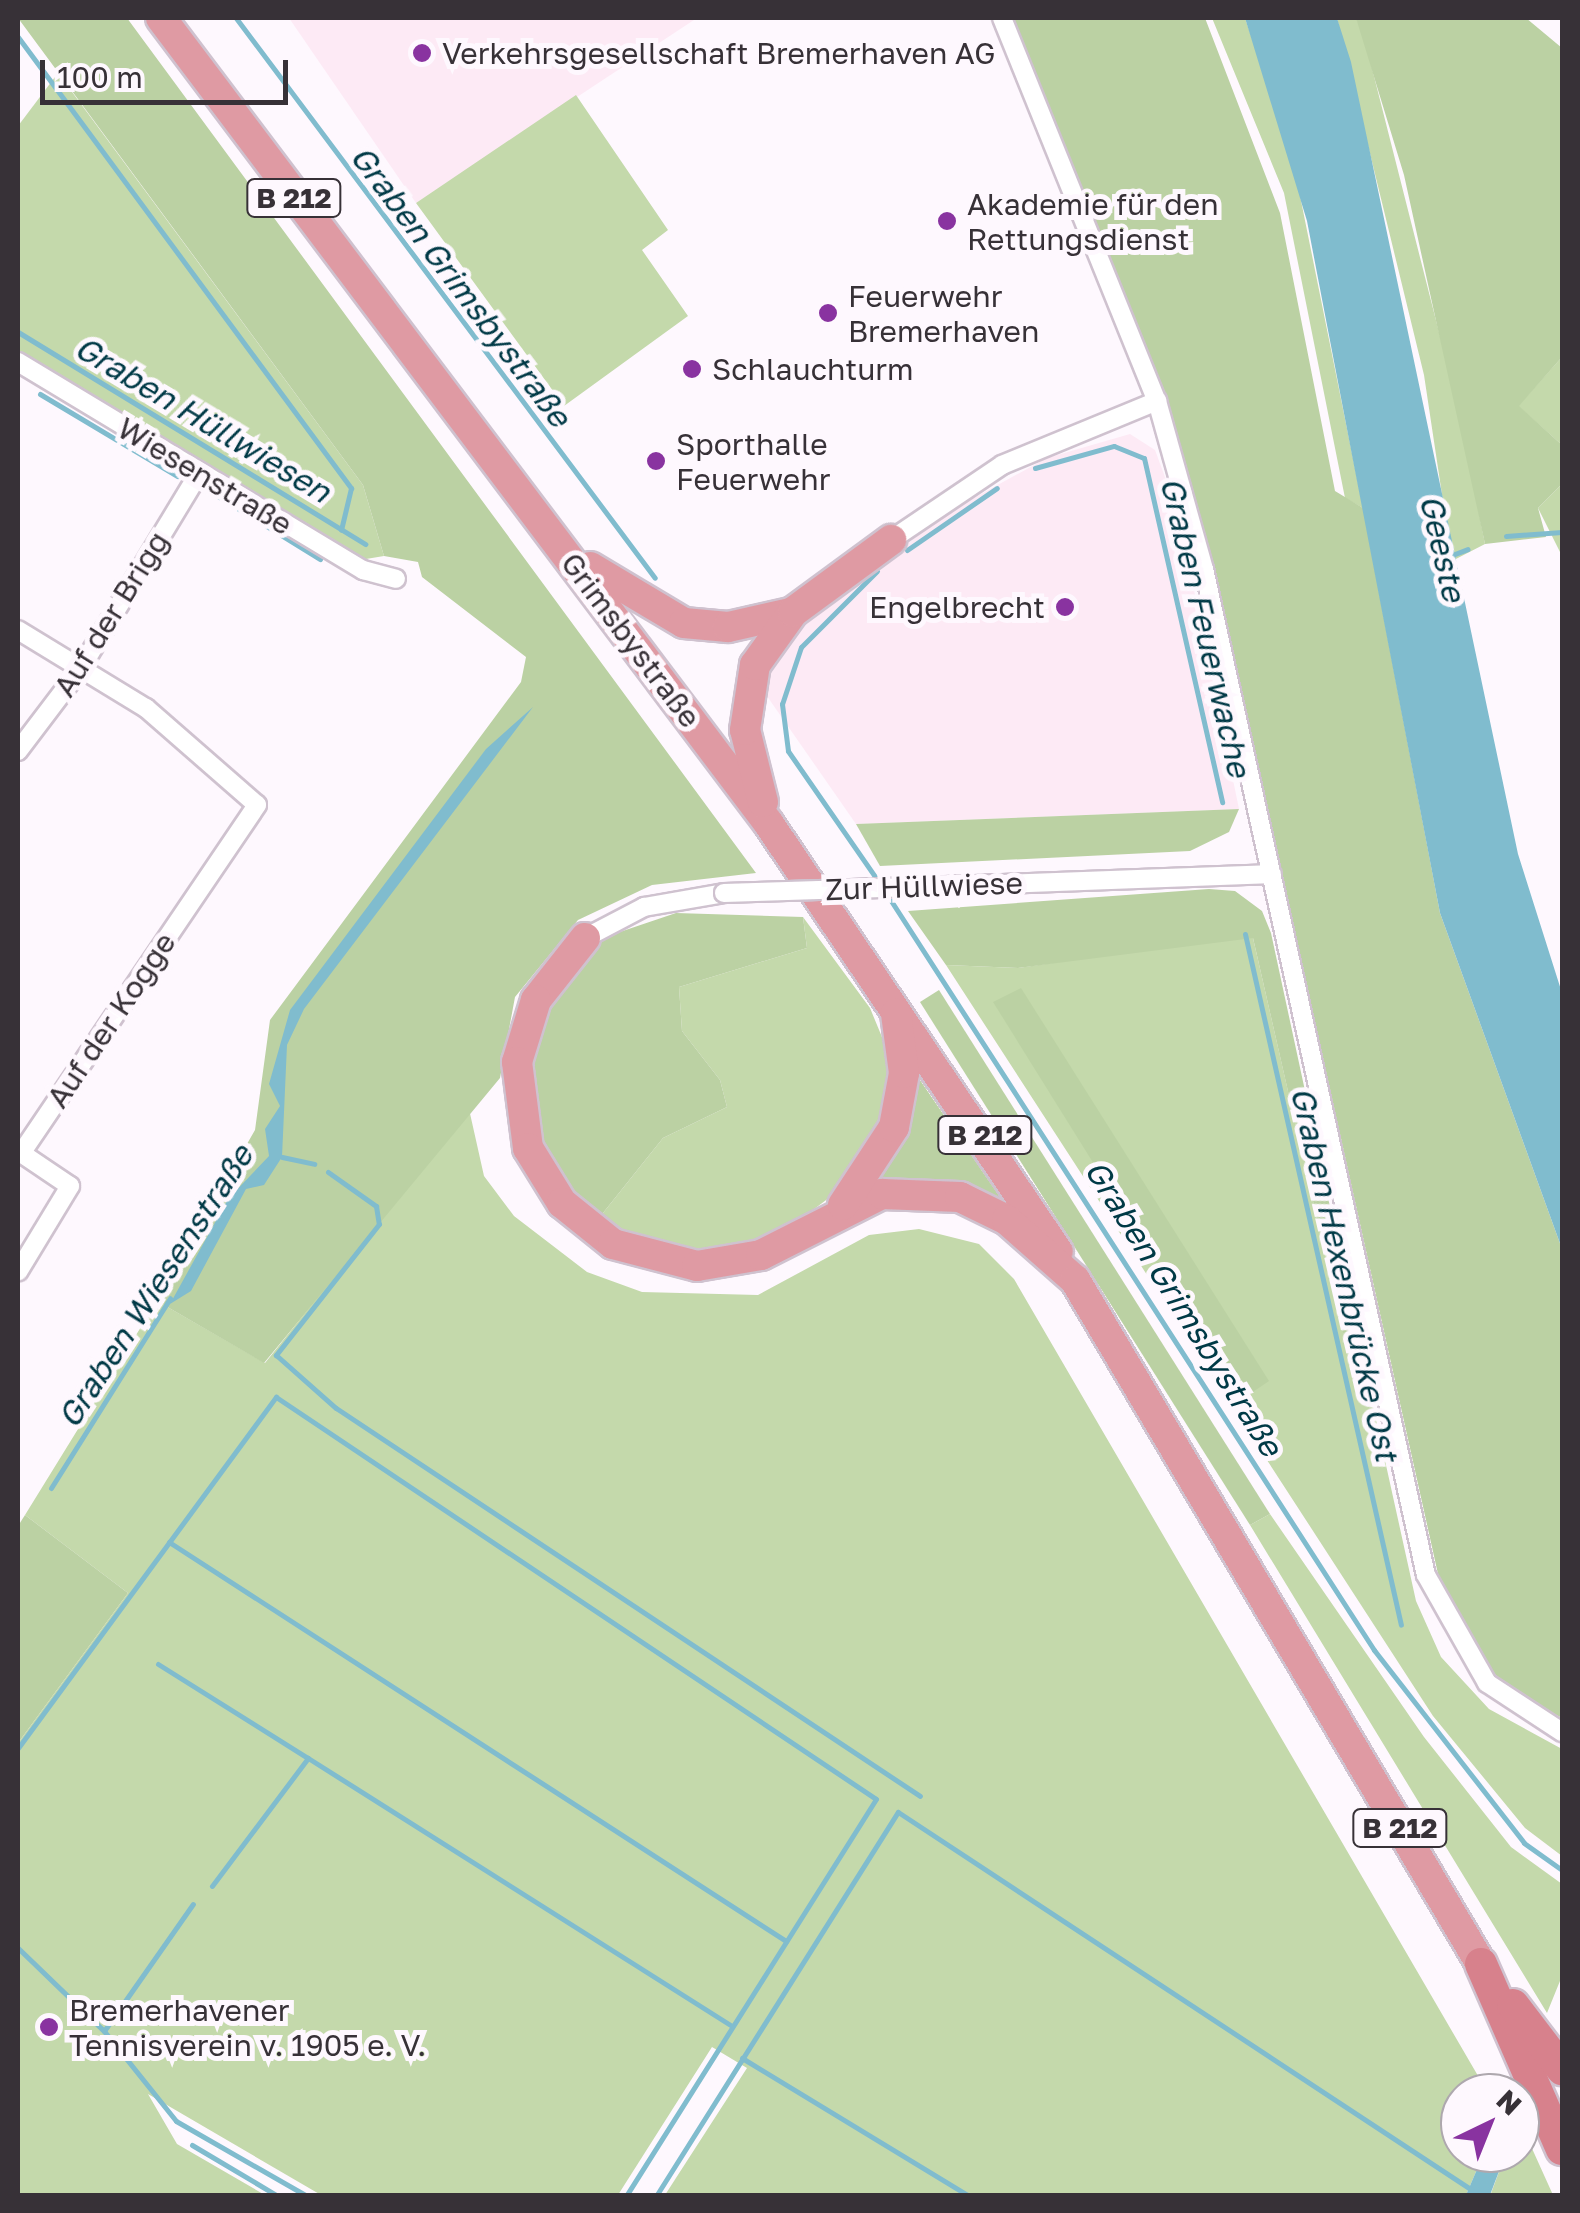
<!DOCTYPE html>
<meta charset="utf-8">
<style>
body{margin:0}
#map{position:relative;width:1580px;height:2213px;overflow:hidden;background:#fef8fe;font-family:"Golos Text",sans-serif}
div>[style]{position:absolute}
.industrial>*{inset:0;background:#fdeaf5}
.green>*{inset:0;background:#c4d9ab}
.forest>*{inset:0;background:#bbd1a3}
.water>*{inset:0;background:#80bcce}
.stream>*{height:5px;margin:-2.5px;padding:0 2.5px;transform-origin:2.5px;border-radius:2.5px;background:#80bcce}
.roads{filter:drop-shadow(2px 0 #cfc2cf) drop-shadow(-2px 0 #cfc2cf) drop-shadow(0 2px #cfc2cf) drop-shadow(0 -2px #cfc2cf)}
.minor>*{height:18px;margin:-9px;padding:0 9px;transform-origin:9px;border-radius:9px;background:#fff}
.trunk>*{height:30px;margin:-15px;padding:0 15px;transform-origin:15px;border-radius:15px;background:#df9aa3}
.motorway>*{height:32px;margin:-16px;padding:0 16px;transform-origin:16px;border-radius:16px;background:#d7818c}
.bridges{filter:drop-shadow(2px 0 #cfc2cf) drop-shadow(-2px 0 #cfc2cf) drop-shadow(0 2px #cfc2cf) drop-shadow(0 -2px #cfc2cf)}
.minor-bridge>*{height:18px;margin:-9px;padding:0 9px;transform-origin:9px;border-radius:9px;background:#fff}
.dots>*{width:28px;height:28px;translate:-50% -50%;box-sizing:border-box;border:5px solid #fef8fe;border-radius:50%}
span{translate:-50% -50%;white-space:nowrap;text-align:center;line-height:1.15;-webkit-text-stroke:10px #fef8fe;paint-order:stroke}
.shield-label span{padding:2px 8px;background:#fef8fe;border:2px solid;border-radius:8px;-webkit-text-stroke-width:0}
.shield-label{font-size:28px;color:#373137;font-weight:700}
.poi-label{font-size:30px;color:#373137}
.left{translate:0 -50%;text-align:left}
.right{translate:-100% -50%;text-align:right}
.street-label{font-size:30px;color:#373137}
.water-label{font-size:32px;color:#003946;font-style:italic}
.frame{position:absolute;inset:0;border:20px solid #373137;pointer-events:none}
.north{position:absolute;left:1440px;top:2073px;width:100px;height:100px;box-sizing:border-box;background:#fef8fe;border:2px solid #aea8ae;border-radius:50%;rotate:43deg;font-size:28px;font-weight:700;line-height:40px;text-align:center;color:#373137}
.north::after{content:'';display:block;margin:auto;width:35px;height:45px;background:#8933a0;clip-path:polygon(50% 0,100% 100%,50% 72%,0 100%)}
.scale{position:absolute;left:40px;top:60px;width:248px;height:45px;box-sizing:border-box;border:5px solid #373137;border-top:0;padding-left:12px;font-size:30px;line-height:35px;white-space:nowrap;color:#373137;-webkit-text-stroke:8px #fef8fe;paint-order:stroke}
</style>
<div id="map">
<div class="industrial">
<div style="clip-path:polygon(289px 18px,697px 18px,416px 203px)"></div>
<div style="clip-path:polygon(1130px 434px,1155px 450px,1178px 512px,1239px 809px,856px 824px,760px 686px,780px 639px,952px 510px,1047px 458px)"></div>
</div>
<div class="green">
<div style="clip-path:polygon(1212px 18px,1245px 18px,1293px 161px,1363px 508px,1345px 498px,1284px 193px)"></div>
<div style="clip-path:polygon(1337px 18px,1356px 18px,1363px 33px,1458px 407px,1485px 544px,1452px 561px,1424px 375px)"></div>
<div style="clip-path:polygon(58px 73px,363px 485px,384px 556px,360px 560px,18px 356px,18px 126px)"></div>
<div style="clip-path:polygon(576px 95px,668px 230px,642px 250px,688px 316px,564px 406px,416px 203px)"></div>
<div style="clip-path:polygon(1562px 357px,1562px 445px,1518px 406px)"></div>
<div style="clip-path:polygon(1562px 484px,1562px 556px,1538px 508px)"></div>
<div style="clip-path:polygon(803px 917px,870px 1008px,889px 1054px,891px 1098px,854px 1179px,781px 1234px,695px 1258px,595px 1223px,663px 1138px,727px 1107px,720px 1080px,682px 1031px,679px 987px,807px 948px)"></div>
<div style="clip-path:polygon(1229px 937px,1253px 938px,1358px 1397px,1371px 1397px,1416px 1601px,1441px 1657px,1489px 1709px,1562px 1749px,1562px 1856px,1525px 1828px,1433px 1716px,946px 965px,1018px 968px)"></div>
<div style="clip-path:polygon(469px 1109px,484px 1176px,514px 1216px,587px 1272px,642px 1292px,758px 1295px,869px 1235px,919px 1229px,979px 1244px,1014px 1279px,1488px 2093px,1460px 2093px,1460px 2153px,1484px 2153px,1466px 2195px,665px 2195px,747px 2068px,712px 2047px,618px 2195px,321px 2195px,148px 2094px,177px 2144px,265px 2195px,18px 2196px,18px 1743px,128px 1593px,25px 1515px,157px 1301px,265px 1363px)"></div>
<div style="clip-path:polygon(1270px 1514px,1424px 1737px,1511px 1847px,1562px 1884px,1562px 1976px,1547px 2013px,1250px 1525px)"></div>
<div style="clip-path:polygon(1521px 2124px,1553px 2195px,1490px 2196px,1506px 2153px,1520px 2153px)"></div>
</div>
<div class="forest">
<div style="clip-path:polygon(18px 18px,127px 18px,756px 873px,652px 885px,578px 920px,515px 997px,500px 1078px,264px 1363px,157px 1301px,255px 1130px,270px 1020px,521px 682px,526px 657px,422px 577px,418px 562px,384px 556px,363px 485px)"></div>
<div style="clip-path:polygon(1012px 18px,1205px 18px,1280px 213px,1335px 491px,1363px 508px,1440px 913px,1562px 1249px,1562px 1718px,1508px 1690px,1473px 1656px,1438px 1574px,1214px 568px,1165px 393px)"></div>
<div style="clip-path:polygon(1356px 18px,1526px 18px,1562px 48px,1562px 357px,1519px 406px,1562px 445px,1562px 484px,1538px 508px,1546px 537px,1485px 544px,1404px 175px)"></div>
<div style="clip-path:polygon(1239px 809px,1229px 832px,1190px 851px,880px 866px,856px 824px)"></div>
<div style="clip-path:polygon(1209px 889px,1235px 891px,1262px 911px,1271px 933px,1371px 1397px,1358px 1398px,1253px 938px,1018px 968px,946px 965px,908px 911px)"></div>
<div style="clip-path:polygon(676px 913px,803px 917px,807px 948px,679px 987px,682px 1031px,720px 1080px,727px 1107px,663px 1138px,595px 1223px,551px 1174px,525px 1091px,549px 993px,602px 938px)"></div>
<div style="clip-path:polygon(1021px 988px,1269px 1381px,1241px 1400px,993px 1002px)"></div>
<div style="clip-path:polygon(939px 990px,1270px 1514px,1250px 1525px,920px 1002px)"></div>
<div style="clip-path:polygon(907px 1061px,1010px 1212px,919px 1179px,868px 1190px)"></div>
<div style="clip-path:polygon(25px 1515px,128px 1593px,18px 1743px,18px 1526px)"></div>
</div>
<div class="water">
<div style="clip-path:polygon(1245px 18px,1337px 18px,1351px 62px,1518px 854px,1562px 993px,1562px 1249px,1440px 913px,1307px 221px)"></div>
<div style="clip-path:polygon(533px 707px,304px 1009px,287px 1045px,282px 1157px,264px 1185px,246px 1189px,191px 1291px,170px 1304px,228px 1199px,269px 1156px,265px 1129px,280px 1106px,269px 1084px,290px 1010px,486px 749px)"></div>
<div style="clip-path:polygon(1484px 2153px,1506px 2153px,1490px 2195px,1466px 2195px)"></div>
</div>
<div class="stream">
<div style="left:236px;top:18px;width:699px;rotate:53.2deg"></div>
<div style="left:18px;top:37px;width:561px;rotate:53.56deg"></div>
<div style="left:351px;top:488px;width:43px;rotate:103.4deg"></div>
<div style="left:18px;top:332px;width:407px;rotate:31.4deg"></div>
<div style="left:40px;top:394px;width:160px;rotate:30.9deg"></div>
<div style="left:1035px;top:468px;width:82px;rotate:-15.6deg"></div>
<div style="left:1114px;top:446px;width:32px;rotate:22deg"></div>
<div style="left:1144px;top:458px;width:353px;rotate:77.2deg"></div>
<div style="left:211px;top:492px;width:128px;rotate:31.6deg"></div>
<div style="left:1506px;top:536px;width:56px;rotate:-4.1deg"></div>
<div style="left:907px;top:550px;width:109px;rotate:-34.6deg"></div>
<div style="left:1447px;top:557px;width:22px;rotate:-21deg"></div>
<div style="left:877px;top:571px;width:107px;rotate:135deg"></div>
<div style="left:801px;top:647px;width:60px;rotate:108.4deg"></div>
<div style="left:782px;top:704px;width:47px;rotate:82.7deg"></div>
<div style="left:788px;top:751px;width:162px;rotate:55.3deg"></div>
<div style="left:886px;top:893px;width:901px;rotate:57.19deg"></div>
<div style="left:1374px;top:1650px;width:244px;rotate:52.1deg"></div>
<div style="left:1524px;top:1843px;width:47px;rotate:35.4deg"></div>
<div style="left:1245px;top:934px;width:708px;rotate:77.28deg"></div>
<div style="left:282px;top:1157px;width:33px;rotate:12deg"></div>
<div style="left:328px;top:1172px;width:59px;rotate:35.3deg"></div>
<div style="left:376px;top:1206px;width:18px;rotate:81deg"></div>
<div style="left:379px;top:1224px;width:167px;rotate:128.2deg"></div>
<div style="left:276px;top:1355px;width:80px;rotate:41.5deg"></div>
<div style="left:336px;top:1408px;width:701px;rotate:33.6deg"></div>
<div style="left:51px;top:1488px;width:224px;rotate:-57.9deg"></div>
<div style="left:169px;top:1542px;width:735px;rotate:32.89deg"></div>
<div style="left:158px;top:1664px;width:177px;rotate:32.1deg"></div>
<div style="left:308px;top:1758px;width:160px;rotate:126.9deg"></div>
<div style="left:18px;top:1748px;width:436px;rotate:-53.7deg"></div>
<div style="left:276px;top:1397px;width:722px;rotate:33.82deg"></div>
<div style="left:876px;top:1799px;width:469px;rotate:122.2deg"></div>
<div style="left:308px;top:1758px;width:502px;rotate:32.3deg"></div>
<div style="left:18px;top:1948px;width:120px;rotate:44deg"></div>
<div style="left:104px;top:2031px;width:115px;rotate:51.3deg"></div>
<div style="left:176px;top:2121px;width:151px;rotate:29.8deg"></div>
<div style="left:104px;top:2031px;width:155px;rotate:-55deg"></div>
<div style="left:742px;top:2058px;width:266px;rotate:31.3deg"></div>
<div style="left:192px;top:2145px;width:100px;rotate:30.7deg"></div>
<div style="left:656px;top:2196px;width:454px;rotate:-57.8deg"></div>
<div style="left:898px;top:1812px;width:687px;rotate:33.37deg"></div>
</div>
<div class="roads">
<div class="minor">
<div style="left:1002px;top:18px;width:413px;rotate:68deg"></div>
<div style="left:1157px;top:401px;width:174px;rotate:74.4deg"></div>
<div style="left:1204px;top:569px;width:1030px;rotate:77.56deg"></div>
<div style="left:1426px;top:1575px;width:124px;rotate:60.5deg"></div>
<div style="left:1487px;top:1683px;width:90px;rotate:33.2deg"></div>
<div style="left:18px;top:362px;width:403px;rotate:31.1deg"></div>
<div style="left:363px;top:570px;width:34px;rotate:15deg"></div>
<div style="left:891px;top:540px;width:134px;rotate:-34deg"></div>
<div style="left:1002px;top:465px;width:168px;rotate:-22.4deg"></div>
<div style="left:18px;top:630px;width:150px;rotate:31.4deg"></div>
<div style="left:146px;top:708px;width:147px;rotate:41.1deg"></div>
<div style="left:257px;top:805px;width:420px;rotate:124.1deg"></div>
<div style="left:21px;top:1153px;width:59px;rotate:34deg"></div>
<div style="left:70px;top:1186px;width:100px;rotate:121.2deg"></div>
<div style="left:18px;top:751px;width:104px;rotate:-52.8deg"></div>
<div style="left:81px;top:668px;width:228px;rotate:-58.8deg"></div>
<div style="left:977px;top:885px;width:295px;rotate:-2.1deg"></div>
<div style="left:585px;top:938px;width:67px;rotate:-27.7deg"></div>
<div style="left:644px;top:907px;width:81px;rotate:-9.9deg"></div>
</div>
<div class="trunk">
<div style="left:161px;top:18px;width:1010px;rotate:52.97deg"></div>
<div style="left:769px;top:824px;width:516px;rotate:55.97deg"></div>
<div style="left:590px;top:567px;width:109px;rotate:30.8deg"></div>
<div style="left:684px;top:623px;width:44px;rotate:5.2deg"></div>
<div style="left:728px;top:627px;width:64px;rotate:-12.7deg"></div>
<div style="left:763px;top:802px;width:74px;rotate:-104deg"></div>
<div style="left:745px;top:730px;width:66px;rotate:-81.3deg"></div>
<div style="left:755px;top:665px;width:65px;rotate:-54.4deg"></div>
<div style="left:793px;top:612px;width:122px;rotate:-36.3deg"></div>
<div style="left:585px;top:938px;width:79px;rotate:128.3deg"></div>
<div style="left:536px;top:1000px;width:65px;rotate:107deg"></div>
<div style="left:517px;top:1062px;width:87px;rotate:82.7deg"></div>
<div style="left:528px;top:1148px;width:65px;rotate:58.3deg"></div>
<div style="left:562px;top:1203px;width:65px;rotate:38.8deg"></div>
<div style="left:613px;top:1244px;width:87px;rotate:14.7deg"></div>
<div style="left:697px;top:1266px;width:65px;rotate:-9.8deg"></div>
<div style="left:761px;top:1255px;width:136px;rotate:-26.8deg"></div>
<div style="left:882px;top:1194px;width:78px;rotate:2.2deg"></div>
<div style="left:960px;top:1197px;width:52px;rotate:26.1deg"></div>
<div style="left:1007px;top:1220px;width:91px;rotate:41.4deg"></div>
<div style="left:1075px;top:1280px;width:795px;rotate:59.31deg"></div>
<div style="left:843px;top:1205px;width:93px;rotate:-56.8deg"></div>
<div style="left:894px;top:1127px;width:55px;rotate:-79.5deg"></div>
<div style="left:904px;top:1073px;width:60px;rotate:-97.7deg"></div>
</div>
<div class="motorway">
<div style="left:1481px;top:1964px;width:202px;rotate:66.4deg"></div>
<div style="left:1513px;top:2005px;width:81px;rotate:52.6deg"></div>
</div>
</div>
<div class="bridges">
<div class="minor-bridge">
<div style="left:724px;top:893px;width:253px;rotate:-1.8deg"></div>
</div>
</div>
<div class="dots">
<div style="left:422px;top:53px;background:#8933a0"></div>
<div style="left:947px;top:221px;background:#8933a0"></div>
<div style="left:828px;top:313px;background:#8933a0"></div>
<div style="left:692px;top:369px;background:#8933a0"></div>
<div style="left:656px;top:461px;background:#8933a0"></div>
<div style="left:1065px;top:607px;background:#8933a0"></div>
<div style="left:49px;top:2027px;background:#8933a0"></div>
</div>
<div class="shield-label">
<span style="left:294px;top:198px">B 212</span>
<span style="left:985px;top:1135px">B 212</span>
<span style="left:1400px;top:1828px">B 212</span>
</div>
<div class="poi-label">
<span class="left" style="left:442px;top:53px">Verkehrsgesellschaft Bremerhaven AG</span>
<span class="left" style="left:967px;top:221px">Akademie für den<br>Rettungsdienst</span>
<span class="left" style="left:848px;top:313px">Feuerwehr<br>Bremerhaven</span>
<span class="left" style="left:712px;top:369px">Schlauchturm</span>
<span class="left" style="left:676px;top:461px">Sporthalle<br>Feuerwehr</span>
<span class="right" style="left:1045px;top:607px">Engelbrecht</span>
<span class="left" style="left:69px;top:2027px">Bremerhavener<br>Tennisverein v. 1905 e. V.</span>
</div>
<div class="street-label">
<span style="left:205px;top:476px;rotate:31deg">Wiesenstraße</span>
<span style="left:111px;top:614px;rotate:-58deg">Auf der Brigg</span>
<span style="left:631px;top:640px;rotate:53deg">Grimsbystraße</span>
<span style="left:924px;top:886px;rotate:-2deg">Zur Hüllwiese</span>
<span style="left:111px;top:1020px;rotate:-56deg">Auf der Kogge</span>
</div>
<div class="water-label">
<span style="left:461px;top:286px;rotate:53deg">Graben Grimsbystraße</span>
<span style="left:203px;top:419px;rotate:31deg">Graben Hüllwiesen</span>
<span style="left:1443px;top:548px;rotate:77deg">Geeste</span>
<span style="left:1206px;top:627px;rotate:77deg">Graben Feuerwache</span>
<span style="left:1345px;top:1274px;rotate:77deg">Graben Hexenbrücke Ost</span>
<span style="left:155px;top:1286px;rotate:-57deg">Graben Wiesenstraße</span>
<span style="left:1184px;top:1308px;rotate:58deg">Graben Grimsbystraße</span>
</div>
<div class="frame"></div>
<div class="north">N</div>
<div class="scale">100 m</div>
</div>
